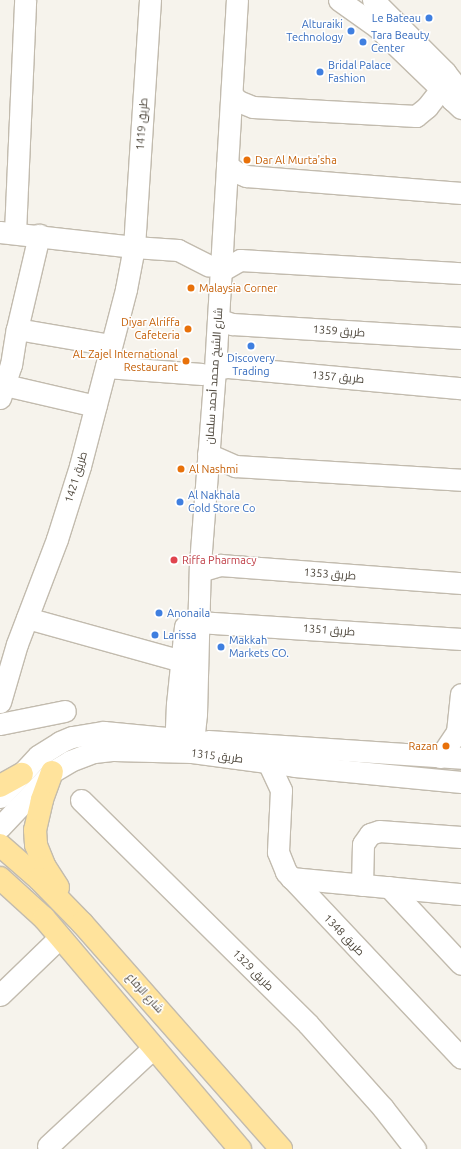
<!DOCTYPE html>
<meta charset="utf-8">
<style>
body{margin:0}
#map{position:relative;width:461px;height:1149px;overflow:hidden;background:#f6f3ec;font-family:Ubuntu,Cairo,sans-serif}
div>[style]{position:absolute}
.roads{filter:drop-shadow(1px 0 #c2bbae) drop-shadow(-1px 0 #c2bbae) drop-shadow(0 1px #c2bbae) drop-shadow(0 -1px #c2bbae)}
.minor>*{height:21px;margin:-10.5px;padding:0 10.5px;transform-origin:10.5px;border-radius:10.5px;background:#fff}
.major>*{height:22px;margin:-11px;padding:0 11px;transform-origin:11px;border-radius:11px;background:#ffe39c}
.dots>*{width:11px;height:11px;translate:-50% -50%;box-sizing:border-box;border:2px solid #fff;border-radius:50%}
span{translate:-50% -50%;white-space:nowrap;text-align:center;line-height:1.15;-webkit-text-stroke:3px #fff;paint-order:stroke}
.shop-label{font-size:11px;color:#366cbe}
.right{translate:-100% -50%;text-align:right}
.left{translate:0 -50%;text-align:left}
.street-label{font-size:11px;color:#4b4439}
.food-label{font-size:11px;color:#c56008}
.health-label{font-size:11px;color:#be3a42}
</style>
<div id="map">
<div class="roads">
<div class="minor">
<div style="left:339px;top:0;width:47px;rotate:35.4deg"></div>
<div style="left:377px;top:27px;width:117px;rotate:44deg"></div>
<div style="left:373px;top:0;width:102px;rotate:45deg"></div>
<div style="left:445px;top:72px;width:10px;rotate:53deg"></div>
<div style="left:451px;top:80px;width:10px;rotate:79deg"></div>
<div style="left:453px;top:90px;width:10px;rotate:96deg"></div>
<div style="left:232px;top:95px;width:8px;rotate:45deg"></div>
<div style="left:238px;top:101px;width:16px;rotate:22deg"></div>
<div style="left:253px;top:107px;width:163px;rotate:3.2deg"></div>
<div style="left:416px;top:116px;width:14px;rotate:-39deg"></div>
<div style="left:427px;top:107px;width:23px;rotate:-52deg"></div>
<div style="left:227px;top:165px;width:11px;rotate:38deg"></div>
<div style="left:236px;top:172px;width:11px;rotate:22deg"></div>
<div style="left:246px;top:176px;width:216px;rotate:4.5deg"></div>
<div style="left:0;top:232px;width:135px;rotate:6.4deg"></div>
<div style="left:134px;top:247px;width:44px;rotate:3.9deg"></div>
<div style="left:178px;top:250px;width:34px;rotate:27deg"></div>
<div style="left:15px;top:233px;width:233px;rotate:-87.5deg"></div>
<div style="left:221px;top:271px;width:22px;rotate:-30deg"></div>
<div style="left:240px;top:260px;width:221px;rotate:3.4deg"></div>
<div style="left:218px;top:319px;width:15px;rotate:20deg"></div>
<div style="left:232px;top:324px;width:229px;rotate:3.5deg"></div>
<div style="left:17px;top:329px;width:95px;rotate:9.7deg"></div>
<div style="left:106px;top:367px;width:96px;rotate:4.2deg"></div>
<div style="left:215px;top:369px;width:13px;rotate:-9deg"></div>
<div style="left:228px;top:367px;width:234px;rotate:5.2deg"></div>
<div style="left:5px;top:385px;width:93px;rotate:13deg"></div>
<div style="left:0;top:398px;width:35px;rotate:-72deg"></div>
<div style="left:11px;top:365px;width:36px;rotate:-81deg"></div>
<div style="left:17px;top:329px;width:97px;rotate:-76.8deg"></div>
<div style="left:208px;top:454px;width:30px;rotate:24deg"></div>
<div style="left:235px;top:466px;width:226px;rotate:3.5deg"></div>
<div style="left:200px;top:571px;width:21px;rotate:-17deg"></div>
<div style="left:220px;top:565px;width:242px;rotate:4.3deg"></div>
<div style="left:27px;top:618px;width:161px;rotate:15.5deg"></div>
<div style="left:198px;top:622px;width:264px;rotate:3.7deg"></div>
<div style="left:0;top:702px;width:60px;rotate:-73.7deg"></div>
<div style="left:17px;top:644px;width:112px;rotate:-69.1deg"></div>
<div style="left:57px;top:539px;width:77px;rotate:-72.5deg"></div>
<div style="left:80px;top:466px;width:183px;rotate:-75.4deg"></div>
<div style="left:126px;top:289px;width:43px;rotate:-79.2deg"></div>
<div style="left:134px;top:247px;width:248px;rotate:-86.3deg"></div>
<div style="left:0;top:724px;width:66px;rotate:-11.3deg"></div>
<div style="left:208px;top:741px;width:254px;rotate:3.8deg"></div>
<div style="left:175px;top:751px;width:47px;rotate:-87.6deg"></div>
<div style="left:177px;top:704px;width:78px;rotate:-84.1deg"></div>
<div style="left:192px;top:752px;width:38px;rotate:-84deg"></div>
<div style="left:196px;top:714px;width:150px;rotate:-88.5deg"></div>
<div style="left:200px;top:564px;width:196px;rotate:-85.6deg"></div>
<div style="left:215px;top:369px;width:370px;rotate:-86.6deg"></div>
<div style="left:440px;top:757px;width:30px;rotate:-56deg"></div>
<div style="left:457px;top:732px;width:38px;rotate:-84deg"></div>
<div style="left:268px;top:762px;width:31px;rotate:65deg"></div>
<div style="left:281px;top:790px;width:62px;rotate:92.8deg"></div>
<div style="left:278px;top:852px;width:22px;rotate:68deg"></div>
<div style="left:286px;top:872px;width:255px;rotate:46.7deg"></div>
<div style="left:0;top:797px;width:56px;rotate:-47.2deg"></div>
<div style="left:38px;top:756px;width:26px;rotate:-32deg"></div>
<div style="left:60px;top:742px;width:13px;rotate:-23deg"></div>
<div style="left:72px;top:737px;width:32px;rotate:-9deg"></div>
<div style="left:104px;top:732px;width:73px;rotate:5.5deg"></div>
<div style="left:81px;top:800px;width:319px;rotate:44.6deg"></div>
<div style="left:308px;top:1024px;width:113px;rotate:48.2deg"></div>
<div style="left:383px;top:1108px;width:52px;rotate:52deg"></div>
<div style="left:0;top:827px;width:76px;rotate:-46.6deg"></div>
<div style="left:52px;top:772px;width:21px;rotate:-31deg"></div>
<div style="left:70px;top:761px;width:26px;rotate:-21deg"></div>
<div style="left:94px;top:752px;width:20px;rotate:-6deg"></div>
<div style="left:114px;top:750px;width:78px;rotate:1.5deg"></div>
<div style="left:192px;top:752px;width:104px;rotate:7.7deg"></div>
<div style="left:295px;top:766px;width:167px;rotate:5.5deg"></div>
<div style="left:291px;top:878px;width:171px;rotate:5.4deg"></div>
<div style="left:362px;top:885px;width:41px;rotate:-88.6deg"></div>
<div style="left:363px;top:844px;width:12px;rotate:-55deg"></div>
<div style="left:370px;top:834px;width:9px;rotate:-18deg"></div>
<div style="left:379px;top:831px;width:82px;rotate:4.2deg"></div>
<div style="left:389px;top:887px;width:105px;rotate:46.9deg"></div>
<div style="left:0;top:995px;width:83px;rotate:-44deg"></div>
<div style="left:48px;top:1146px;width:145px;rotate:-43deg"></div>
</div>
<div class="major">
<div style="left:52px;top:772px;width:30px;rotate:110deg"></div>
<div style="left:42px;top:800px;width:31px;rotate:103deg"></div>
<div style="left:35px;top:830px;width:15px;rotate:86deg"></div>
<div style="left:36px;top:845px;width:24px;rotate:68deg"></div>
<div style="left:45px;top:867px;width:24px;rotate:57deg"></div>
<div style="left:0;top:786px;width:25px;rotate:-29deg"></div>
<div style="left:0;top:845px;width:52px;rotate:41.1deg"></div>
<div style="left:39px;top:879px;width:62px;rotate:45.7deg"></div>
<div style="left:82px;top:923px;width:301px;rotate:48.6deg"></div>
<div style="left:0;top:878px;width:59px;rotate:42.3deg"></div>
<div style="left:44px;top:918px;width:303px;rotate:49.7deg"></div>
</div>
</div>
<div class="dots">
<div style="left:429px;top:18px;background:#3f7fe0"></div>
<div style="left:351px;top:31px;background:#3f7fe0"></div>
<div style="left:363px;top:42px;background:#3f7fe0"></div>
<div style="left:320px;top:72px;background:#3f7fe0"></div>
<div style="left:247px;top:160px;background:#e8710a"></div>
<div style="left:191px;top:288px;background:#e8710a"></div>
<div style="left:188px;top:329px;background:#e8710a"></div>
<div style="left:251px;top:346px;background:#3f7fe0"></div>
<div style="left:186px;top:361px;background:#e8710a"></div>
<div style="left:181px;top:469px;background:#e8710a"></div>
<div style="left:180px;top:502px;background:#3f7fe0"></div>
<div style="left:174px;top:560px;background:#e0444e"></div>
<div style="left:159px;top:613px;background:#3f7fe0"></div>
<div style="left:155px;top:635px;background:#3f7fe0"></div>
<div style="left:221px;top:647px;background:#3f7fe0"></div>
<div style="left:446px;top:746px;background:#e8710a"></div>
</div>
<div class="shop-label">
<span class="right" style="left:421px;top:18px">Le Bateau</span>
<span class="right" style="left:343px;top:31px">Alturaiki<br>Technology</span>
<span class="left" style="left:371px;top:42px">Tara Beauty<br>Center</span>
<span class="left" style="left:328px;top:72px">Bridal Palace<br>Fashion</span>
<span style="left:251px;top:365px">Discovery<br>Trading</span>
<span class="left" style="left:188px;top:502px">Al Nakhala<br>Cold Store Co</span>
<span class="left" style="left:167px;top:613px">Anonaila</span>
<span class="left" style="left:163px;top:635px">Larissa</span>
<span class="left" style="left:229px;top:647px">Makkah<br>Markets CO.</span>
</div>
<div class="street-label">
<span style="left:142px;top:124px;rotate:-86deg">طريق 1419</span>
<span style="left:339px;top:331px;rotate:4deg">طريق 1359</span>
<span style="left:214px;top:376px;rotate:-86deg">شارع الشيخ محمد أحمد سلمان</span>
<span style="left:338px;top:377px;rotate:5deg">طريق 1357</span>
<span style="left:76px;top:477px;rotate:-73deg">طريق 1421</span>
<span style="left:330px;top:574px;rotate:4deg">طريق 1353</span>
<span style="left:329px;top:630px;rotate:4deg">طريق 1351</span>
<span style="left:217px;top:756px;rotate:7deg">طريق 1315</span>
<span style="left:344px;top:935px;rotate:46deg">طريق 1348</span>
<span style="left:253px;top:970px;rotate:45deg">طريق 1329</span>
<span style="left:145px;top:993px;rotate:48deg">شارع الرفاع</span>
</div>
<div class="food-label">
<span class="left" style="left:255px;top:160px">Dar Al Murta'sha</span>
<span class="left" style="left:199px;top:288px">Malaysia Corner</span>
<span class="right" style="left:180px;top:329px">Diyar Alriffa<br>Cafeteria</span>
<span class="right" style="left:178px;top:361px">AL Zajel International<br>Restaurant</span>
<span class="left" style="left:189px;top:469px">Al Nashmi</span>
<span class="right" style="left:438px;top:746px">Razan</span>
</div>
<div class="health-label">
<span class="left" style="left:182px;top:560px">Riffa Pharmacy</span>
</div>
</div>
